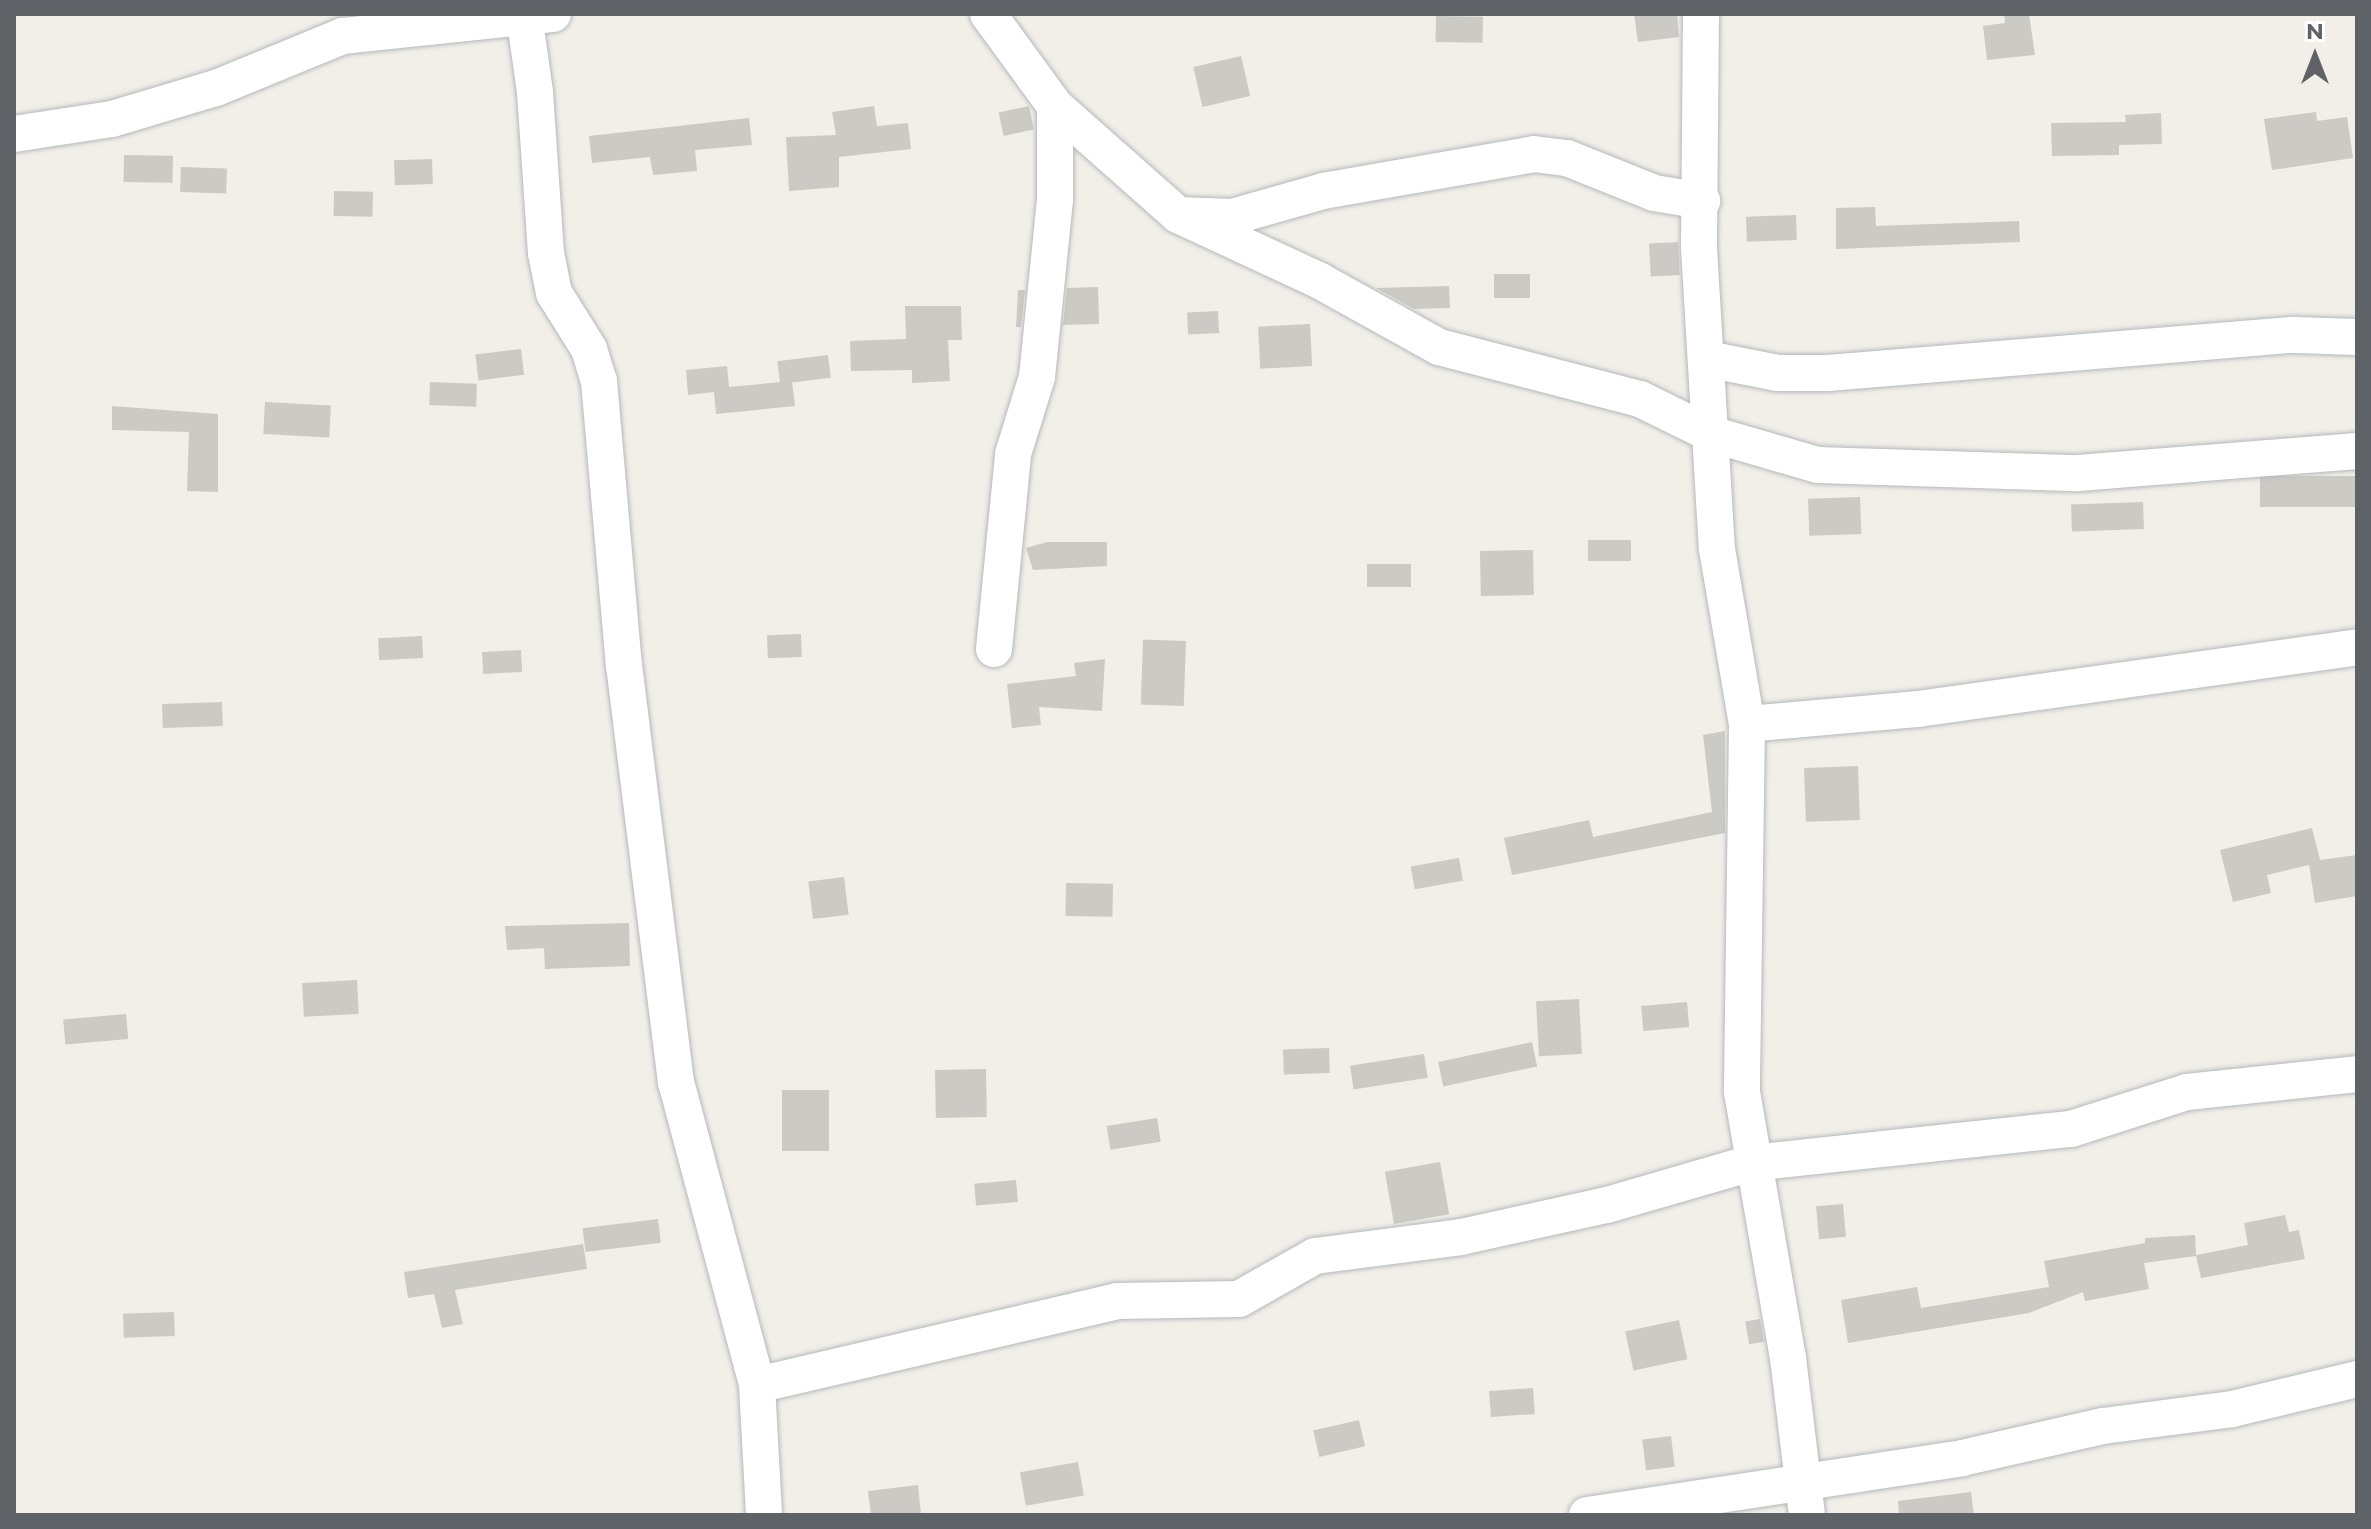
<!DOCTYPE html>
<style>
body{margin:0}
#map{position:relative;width:2371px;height:1529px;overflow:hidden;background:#f1efe8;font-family:Montserrat,sans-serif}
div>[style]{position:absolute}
.building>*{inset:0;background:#cccac5;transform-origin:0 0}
.roads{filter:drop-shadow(0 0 2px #b5b8bc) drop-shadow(0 0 2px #b5b8bc)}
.minor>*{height:36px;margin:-18px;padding:0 18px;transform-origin:18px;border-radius:18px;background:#fff}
span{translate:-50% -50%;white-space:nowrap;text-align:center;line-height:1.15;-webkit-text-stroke:6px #fff;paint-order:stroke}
.frame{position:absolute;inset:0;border:16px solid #5f6368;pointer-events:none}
.north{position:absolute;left:2275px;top:16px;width:80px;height:80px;-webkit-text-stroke:6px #fff;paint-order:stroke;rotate:0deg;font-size:22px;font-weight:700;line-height:32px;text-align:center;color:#5f6368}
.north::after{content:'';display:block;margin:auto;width:28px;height:36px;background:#5f6368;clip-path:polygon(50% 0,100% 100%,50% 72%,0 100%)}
</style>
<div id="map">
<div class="building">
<div style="clip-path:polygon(1634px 14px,1677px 14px,1679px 37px,1638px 42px)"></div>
<div style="clip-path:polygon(2004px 14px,2029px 14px,2035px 55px,1987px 60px,1983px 26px,2005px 23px)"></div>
<div style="left:1436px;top:16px;width:47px;height:26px;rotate:1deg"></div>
<div style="left:1241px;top:56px;width:41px;height:49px;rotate:77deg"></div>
<div style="clip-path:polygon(874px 106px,877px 126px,908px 123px,911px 149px,839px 157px,839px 187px,789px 191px,786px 137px,836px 135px,832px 112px)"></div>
<div style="left:1029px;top:106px;width:24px;height:31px;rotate:78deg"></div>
<div style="clip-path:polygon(2316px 112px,2317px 121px,2347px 117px,2353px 158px,2272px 170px,2264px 119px)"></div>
<div style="clip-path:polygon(2161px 113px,2162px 144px,2119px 145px,2119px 155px,2052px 156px,2051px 123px,2126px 122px,2125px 115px)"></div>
<div style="clip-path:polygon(749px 118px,752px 145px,695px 150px,697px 171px,653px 175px,650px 157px,592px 163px,589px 136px)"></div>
<div style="left:124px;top:155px;width:49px;height:27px;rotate:1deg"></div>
<div style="left:432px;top:159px;width:25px;height:38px;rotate:88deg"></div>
<div style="left:181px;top:167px;width:46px;height:25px;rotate:2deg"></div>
<div style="left:334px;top:191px;width:39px;height:25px;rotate:1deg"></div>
<div style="clip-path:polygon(1875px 207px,1876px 226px,2019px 221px,2020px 242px,1836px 249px,1836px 208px)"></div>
<div style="left:1796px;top:215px;width:25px;height:50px;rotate:88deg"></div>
<div style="left:1678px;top:242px;width:33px;height:29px;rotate:87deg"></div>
<div style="left:1530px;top:274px;width:24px;height:36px;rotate:90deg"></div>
<div style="clip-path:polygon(1449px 286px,1450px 308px,1414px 309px,1376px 288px)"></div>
<div style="clip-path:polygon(1098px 287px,1099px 324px,1063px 325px,1067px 288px)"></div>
<div style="clip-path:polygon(1018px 290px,1025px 290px,1021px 327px,1016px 327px)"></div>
<div style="clip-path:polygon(905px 306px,961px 306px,962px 340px,948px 340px,950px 381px,912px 383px,912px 370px,851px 371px,850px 341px,906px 339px)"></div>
<div style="left:1218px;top:311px;width:22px;height:31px;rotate:87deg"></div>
<div style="left:1310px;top:324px;width:42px;height:52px;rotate:87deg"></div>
<div style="left:521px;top:349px;width:26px;height:46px;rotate:83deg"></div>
<div style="left:828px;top:355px;width:23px;height:51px;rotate:83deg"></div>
<div style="clip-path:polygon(727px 366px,729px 387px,792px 381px,795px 406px,716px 414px,714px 392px,688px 395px,686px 370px)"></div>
<div style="left:430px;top:382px;width:47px;height:23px;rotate:2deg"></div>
<div style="left:265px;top:402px;width:66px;height:32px;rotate:3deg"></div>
<div style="clip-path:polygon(112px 406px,218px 414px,218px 492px,187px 491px,189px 432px,112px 430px)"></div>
<div style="left:2357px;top:476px;width:31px;height:97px;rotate:90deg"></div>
<div style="left:1860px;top:497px;width:37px;height:52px;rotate:88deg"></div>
<div style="left:2143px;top:502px;width:27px;height:72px;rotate:88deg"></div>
<div style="left:1631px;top:540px;width:21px;height:43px;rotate:90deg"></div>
<div style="clip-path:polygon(1047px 542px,1107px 542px,1107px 566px,1033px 570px,1026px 548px)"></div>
<div style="left:1533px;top:550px;width:45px;height:53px;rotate:89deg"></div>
<div style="left:1411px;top:564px;width:23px;height:44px;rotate:90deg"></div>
<div style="left:801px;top:634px;width:23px;height:34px;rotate:88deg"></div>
<div style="left:422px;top:636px;width:22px;height:44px;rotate:87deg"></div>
<div style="left:1186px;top:641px;width:65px;height:43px;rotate:92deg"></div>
<div style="left:521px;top:650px;width:22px;height:39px;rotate:87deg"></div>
<div style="clip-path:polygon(1105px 659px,1102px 711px,1039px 707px,1041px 725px,1012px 728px,1007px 684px,1076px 676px,1074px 663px)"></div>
<div style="left:222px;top:702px;width:24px;height:60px;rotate:88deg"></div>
<div style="clip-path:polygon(1725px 731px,1725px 833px,1512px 875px,1504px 838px,1589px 820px,1593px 837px,1712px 812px,1703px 735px)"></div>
<div style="left:1858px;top:766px;width:54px;height:54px;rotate:88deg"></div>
<div style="clip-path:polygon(2312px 828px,2320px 860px,2357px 855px,2357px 896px,2315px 903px,2309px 865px,2267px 875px,2271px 893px,2233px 902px,2220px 850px)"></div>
<div style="left:1459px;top:858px;width:23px;height:49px;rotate:80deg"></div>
<div style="left:844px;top:877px;width:38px;height:36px;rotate:83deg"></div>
<div style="left:1066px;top:883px;width:47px;height:33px;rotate:1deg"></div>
<div style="clip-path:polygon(629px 923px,630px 966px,545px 969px,544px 948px,507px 950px,505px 926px)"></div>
<div style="left:357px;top:980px;width:34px;height:55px;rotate:87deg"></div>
<div style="left:1579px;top:999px;width:55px;height:43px;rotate:87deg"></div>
<div style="left:1687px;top:1002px;width:25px;height:46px;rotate:85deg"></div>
<div style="left:126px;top:1014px;width:25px;height:63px;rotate:85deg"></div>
<div style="left:1532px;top:1042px;width:25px;height:96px;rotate:78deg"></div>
<div style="left:1329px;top:1048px;width:25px;height:46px;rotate:88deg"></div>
<div style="left:1424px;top:1054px;width:24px;height:75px;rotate:81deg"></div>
<div style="left:986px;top:1069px;width:48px;height:51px;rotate:89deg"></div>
<div style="left:782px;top:1090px;width:47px;height:61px"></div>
<div style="left:1157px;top:1118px;width:24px;height:51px;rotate:81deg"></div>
<div style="left:1440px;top:1162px;width:53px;height:56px;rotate:80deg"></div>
<div style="left:1016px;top:1180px;width:22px;height:42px;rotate:85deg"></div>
<div style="left:1843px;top:1204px;width:33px;height:27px;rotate:85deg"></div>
<div style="clip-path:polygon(2285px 1215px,2289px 1232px,2299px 1230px,2305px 1259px,2201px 1278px,2196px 1256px,2144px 1263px,2149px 1289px,2085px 1301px,2083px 1292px,2029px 1313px,1848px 1343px,1841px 1300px,1917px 1287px,1921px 1308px,2049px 1287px,2044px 1261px,2145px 1243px,2145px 1238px,2195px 1235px,2196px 1255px,2248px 1245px,2244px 1223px)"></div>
<div style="left:658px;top:1219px;width:24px;height:76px;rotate:83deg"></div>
<div style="clip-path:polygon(583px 1244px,587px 1269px,455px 1290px,463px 1324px,442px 1328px,434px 1294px,408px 1298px,404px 1272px)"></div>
<div style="left:174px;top:1312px;width:24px;height:51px;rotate:88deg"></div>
<div style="left:1760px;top:1319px;width:23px;height:15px;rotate:80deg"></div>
<div style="left:1679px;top:1320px;width:40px;height:55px;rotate:78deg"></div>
<div style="left:1533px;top:1388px;width:26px;height:44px;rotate:86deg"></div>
<div style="left:1359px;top:1420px;width:27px;height:47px;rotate:77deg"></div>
<div style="left:1671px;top:1436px;width:31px;height:29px;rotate:83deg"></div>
<div style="left:1078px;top:1462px;width:34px;height:59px;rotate:80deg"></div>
<div style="clip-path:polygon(918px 1485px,921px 1515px,871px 1515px,868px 1491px)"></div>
<div style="clip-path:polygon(1971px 1492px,1974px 1515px,1899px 1515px,1898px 1501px)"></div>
</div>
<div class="roads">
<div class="minor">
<div style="left:524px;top:14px;width:79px;rotate:82deg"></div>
<div style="left:535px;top:92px;width:161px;rotate:86.1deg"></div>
<div style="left:546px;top:253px;width:41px;rotate:78.7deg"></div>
<div style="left:554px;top:293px;width:66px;rotate:58deg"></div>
<div style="left:589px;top:349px;width:34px;rotate:73deg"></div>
<div style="left:599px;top:381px;width:285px;rotate:85deg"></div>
<div style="left:624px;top:665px;width:420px;rotate:82.9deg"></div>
<div style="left:676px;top:1082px;width:314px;rotate:75deg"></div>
<div style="left:757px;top:1385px;width:130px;rotate:86.9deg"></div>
<div style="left:988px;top:14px;width:114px;rotate:53.9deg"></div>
<div style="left:1055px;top:106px;width:164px;rotate:41.5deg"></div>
<div style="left:1178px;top:215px;width:54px;rotate:2.1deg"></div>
<div style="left:1232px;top:217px;width:95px;rotate:-15.9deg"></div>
<div style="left:1323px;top:191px;width:214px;rotate:-9.9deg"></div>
<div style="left:1534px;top:154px;width:33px;rotate:7deg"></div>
<div style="left:1567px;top:158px;width:94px;rotate:21.9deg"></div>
<div style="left:1654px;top:193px;width:49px;rotate:9.5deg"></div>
<div style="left:1701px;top:14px;width:234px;rotate:90.5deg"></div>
<div style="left:1699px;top:248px;width:302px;rotate:86.6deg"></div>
<div style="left:1717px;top:549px;width:178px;rotate:80.3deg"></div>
<div style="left:1747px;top:724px;width:368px;rotate:90.8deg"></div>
<div style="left:1742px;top:1092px;width:270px;rotate:80.2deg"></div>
<div style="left:1788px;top:1358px;width:158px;rotate:83.1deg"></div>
<div style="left:14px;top:134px;width:99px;rotate:-8.7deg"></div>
<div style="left:112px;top:119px;width:109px;rotate:-16.6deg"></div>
<div style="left:216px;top:88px;width:137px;rotate:-22.3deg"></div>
<div style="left:343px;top:36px;width:211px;rotate:-6deg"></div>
<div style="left:1178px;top:215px;width:157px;rotate:24.9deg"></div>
<div style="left:1320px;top:281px;width:136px;rotate:29deg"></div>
<div style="left:1439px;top:347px;width:208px;rotate:14.5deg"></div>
<div style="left:1640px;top:399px;width:79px;rotate:26.2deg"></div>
<div style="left:1711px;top:434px;width:111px;rotate:16.2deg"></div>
<div style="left:1818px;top:465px;width:260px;rotate:1.8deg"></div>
<div style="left:2078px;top:473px;width:280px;rotate:-4.5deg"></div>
<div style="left:1707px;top:359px;width:72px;rotate:11.2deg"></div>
<div style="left:1778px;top:373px;width:50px"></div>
<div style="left:1828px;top:373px;width:468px;rotate:-4.7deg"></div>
<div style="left:2294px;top:335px;width:63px;rotate:1.8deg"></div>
<div style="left:994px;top:649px;width:196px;rotate:-84.4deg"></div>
<div style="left:1013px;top:454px;width:81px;rotate:-72.7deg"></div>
<div style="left:1037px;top:377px;width:178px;rotate:-84.2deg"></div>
<div style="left:1055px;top:200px;width:94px;rotate:-90deg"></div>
<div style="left:1747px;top:724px;width:172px;rotate:-5deg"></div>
<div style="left:1918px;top:709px;width:443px;rotate:-8deg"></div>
<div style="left:757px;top:1385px;width:370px;rotate:-13.1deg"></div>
<div style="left:1117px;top:1301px;width:122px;rotate:-0.9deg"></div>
<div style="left:1239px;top:1299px;width:87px;rotate:-29.5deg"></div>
<div style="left:1315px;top:1256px;width:147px;rotate:-7.4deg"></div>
<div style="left:1461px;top:1237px;width:149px;rotate:-12.4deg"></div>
<div style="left:1607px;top:1205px;width:151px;rotate:-16.2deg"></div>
<div style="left:1752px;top:1163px;width:321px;rotate:-6.1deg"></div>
<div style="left:2071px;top:1129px;width:122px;rotate:-17.7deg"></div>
<div style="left:2187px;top:1092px;width:171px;rotate:-6deg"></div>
<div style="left:1587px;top:1515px;width:379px;rotate:-8.6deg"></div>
<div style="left:1962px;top:1458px;width:145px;rotate:-12.8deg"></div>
<div style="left:2103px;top:1426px;width:130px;rotate:-7.5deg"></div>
<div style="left:2232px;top:1409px;width:129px;rotate:-13.5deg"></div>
</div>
</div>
<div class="frame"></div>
<div class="north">N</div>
</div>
